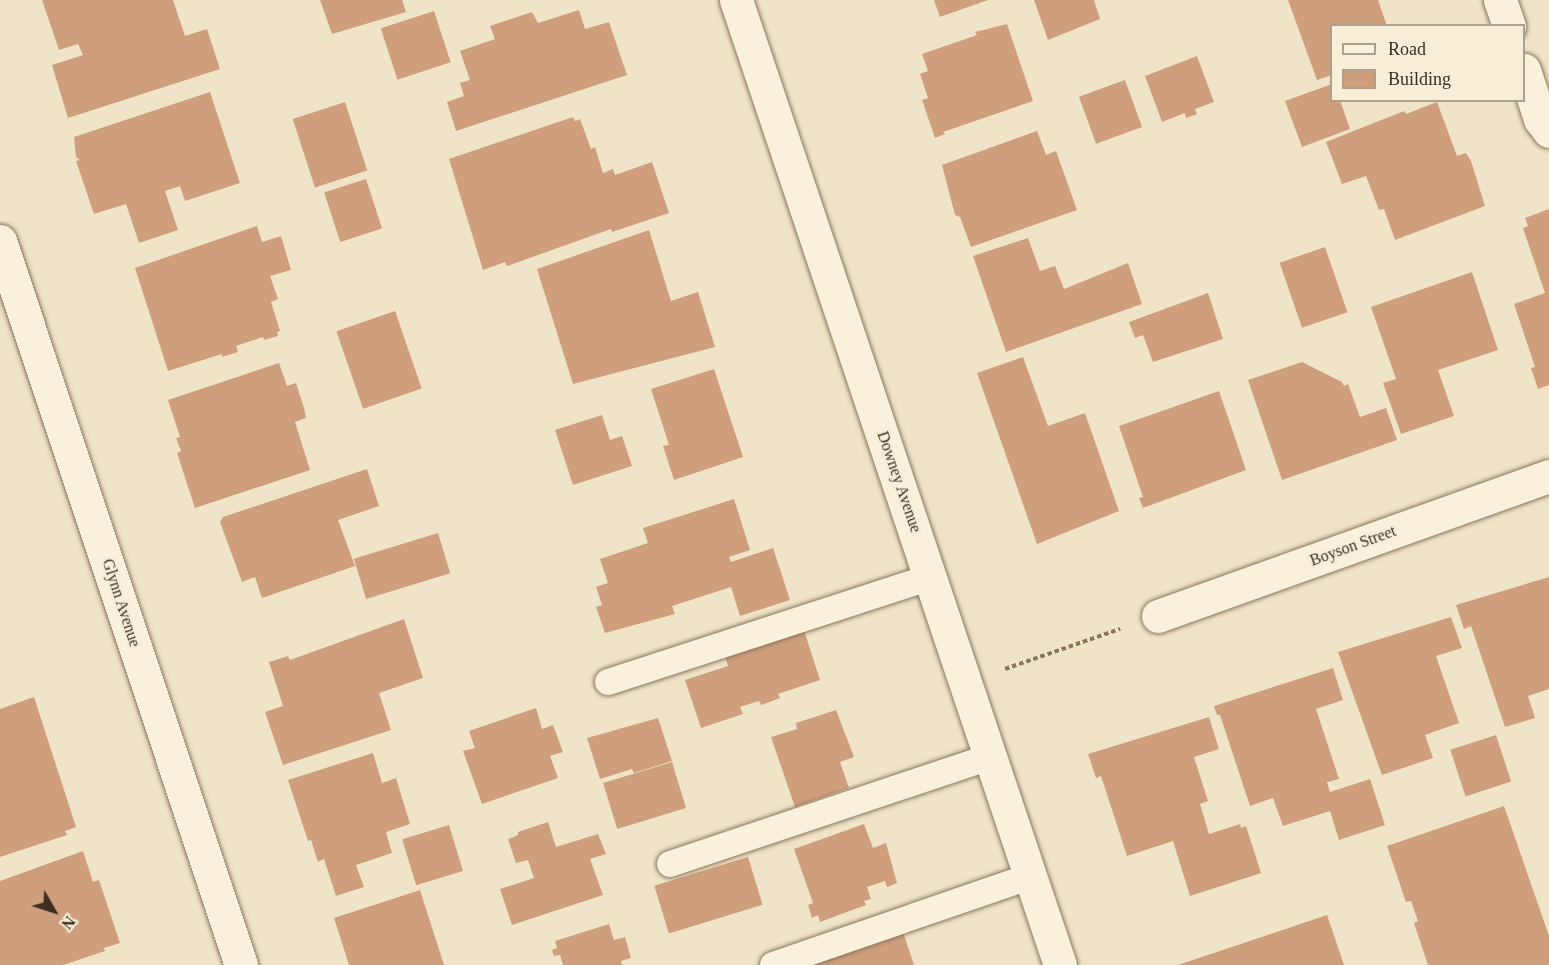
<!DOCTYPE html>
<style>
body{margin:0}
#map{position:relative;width:1549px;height:965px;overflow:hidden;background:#f0e4c8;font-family:"Times New Roman",serif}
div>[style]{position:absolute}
.building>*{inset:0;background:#cf9f7d;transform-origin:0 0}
.path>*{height:4px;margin-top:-2px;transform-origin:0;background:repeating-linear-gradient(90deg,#8d765c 0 4.5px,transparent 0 7.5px)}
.roads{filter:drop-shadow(0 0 2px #8d765c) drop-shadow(0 0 2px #8d765c)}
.service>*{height:26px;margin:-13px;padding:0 13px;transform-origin:13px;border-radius:13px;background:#faf1dc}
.minor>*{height:33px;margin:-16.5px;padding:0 16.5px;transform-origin:16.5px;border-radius:16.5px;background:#faf1dc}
.secondary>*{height:33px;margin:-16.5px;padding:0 16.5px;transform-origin:16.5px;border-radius:16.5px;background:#faf1dc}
span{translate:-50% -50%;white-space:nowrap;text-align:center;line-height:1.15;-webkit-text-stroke:6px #f7eed8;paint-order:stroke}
.street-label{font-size:16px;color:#3d2e20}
.legend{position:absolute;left:1330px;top:24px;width:195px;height:78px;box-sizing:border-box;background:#f7eed8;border:2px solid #ada18e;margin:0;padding:8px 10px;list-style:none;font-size:18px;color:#3d2e20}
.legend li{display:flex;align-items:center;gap:12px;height:30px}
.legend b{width:30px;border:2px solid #ada18e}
.north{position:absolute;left:24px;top:881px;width:60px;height:60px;-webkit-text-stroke:4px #f7eed8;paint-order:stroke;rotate:129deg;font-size:16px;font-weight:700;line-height:24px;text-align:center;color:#3d2e20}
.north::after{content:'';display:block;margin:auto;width:21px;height:27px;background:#3d2e20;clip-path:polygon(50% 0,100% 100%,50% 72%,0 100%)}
</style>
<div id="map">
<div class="building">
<div style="clip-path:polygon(42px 0,173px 0,185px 36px,207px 29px,220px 69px,68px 118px,52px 65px,83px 55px,78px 44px,59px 50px)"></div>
<div style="clip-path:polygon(320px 0,402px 0,406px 12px,332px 34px)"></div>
<div style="clip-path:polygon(934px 0,988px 0,940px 17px)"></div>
<div style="clip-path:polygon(1034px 0,1094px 0,1100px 19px,1048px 40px)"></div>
<div style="clip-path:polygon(1288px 0,1378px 0,1387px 26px,1332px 26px,1332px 75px,1317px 80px)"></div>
<div style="clip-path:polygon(579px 10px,585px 29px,609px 22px,627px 75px,456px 131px,447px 102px,464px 96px,460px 83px,470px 80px,460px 51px,495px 39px,490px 26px,532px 12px,538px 23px)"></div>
<div style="left:434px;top:11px;width:54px;height:56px;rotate:72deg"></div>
<div style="clip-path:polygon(1007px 24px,1033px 101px,943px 132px,945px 134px,935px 138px,922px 100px,928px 98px,920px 74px,928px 71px,922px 54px,977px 35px,975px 32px)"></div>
<div style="clip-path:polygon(1197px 56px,1214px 102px,1195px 109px,1197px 114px,1186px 118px,1185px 113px,1162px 122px,1145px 76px)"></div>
<div style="left:1125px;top:80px;width:50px;height:49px;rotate:70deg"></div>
<div style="clip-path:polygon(1332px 84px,1332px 100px,1340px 100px,1350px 129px,1302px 147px,1285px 101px)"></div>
<div style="clip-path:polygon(210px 92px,240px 183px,185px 201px,180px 186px,165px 191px,178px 230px,139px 243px,126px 204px,94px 214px,76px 161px,80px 160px,76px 157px,74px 137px)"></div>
<div style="left:345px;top:102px;width:72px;height:55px;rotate:72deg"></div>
<div style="clip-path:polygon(1437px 102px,1457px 156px,1466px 153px,1471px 161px,1485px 206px,1395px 240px,1384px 209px,1379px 210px,1366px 176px,1342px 184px,1326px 142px,1404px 111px,1406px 114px)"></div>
<div style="clip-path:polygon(573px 117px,575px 121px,580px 119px,591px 149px,595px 147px,603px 173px,613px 169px,615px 175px,652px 162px,669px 213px,612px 232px,611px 229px,507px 266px,505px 262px,483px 270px,449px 159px)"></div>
<div style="clip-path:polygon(1037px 131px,1046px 155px,1056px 151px,1077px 210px,971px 247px,960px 217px,955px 215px,942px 165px)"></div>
<div style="left:366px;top:179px;width:52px;height:44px;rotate:72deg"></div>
<div style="clip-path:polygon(1549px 209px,1549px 385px,1538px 389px,1531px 368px,1535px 367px,1514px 304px,1545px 293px,1523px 228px,1528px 226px,1525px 218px)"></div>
<div style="clip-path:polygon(257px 226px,262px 242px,281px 236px,291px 270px,270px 276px,278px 299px,271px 302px,280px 331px,277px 332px,278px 336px,264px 340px,263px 337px,236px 346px,238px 352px,222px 357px,222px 354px,168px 371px,135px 268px)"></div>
<div style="clip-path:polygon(649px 230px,671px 301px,698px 292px,715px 347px,573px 384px,537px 269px)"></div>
<div style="clip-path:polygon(1028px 238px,1040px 271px,1055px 266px,1064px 289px,1128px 263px,1142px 304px,1006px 352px,973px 256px)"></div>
<div style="left:1325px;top:247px;width:69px;height:48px;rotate:71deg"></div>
<div style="clip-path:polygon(1472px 272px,1498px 350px,1438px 370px,1454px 416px,1401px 434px,1383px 383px,1396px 379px,1371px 307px)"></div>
<div style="clip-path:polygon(1208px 293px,1223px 339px,1153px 362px,1143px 335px,1135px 338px,1129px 322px)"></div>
<div style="left:395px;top:311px;width:82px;height:62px;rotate:71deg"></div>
<div style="clip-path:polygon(1023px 357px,1048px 426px,1085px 413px,1119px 511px,1037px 544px,977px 373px)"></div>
<div style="clip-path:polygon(1302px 362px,1342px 382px,1344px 386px,1348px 384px,1360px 417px,1386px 408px,1397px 440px,1282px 480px,1248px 380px)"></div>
<div style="clip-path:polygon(279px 363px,287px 386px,296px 383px,304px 408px,306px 418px,295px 422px,310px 470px,195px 508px,177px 453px,181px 451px,176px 438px,180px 437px,168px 400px)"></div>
<div style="clip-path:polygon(714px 369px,743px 457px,674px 480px,663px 446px,669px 445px,651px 389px)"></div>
<div style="clip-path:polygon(1219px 391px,1246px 470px,1143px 508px,1139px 498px,1143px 497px,1119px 426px)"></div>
<div style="clip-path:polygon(602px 415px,610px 440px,622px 436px,632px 466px,573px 485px,555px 430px)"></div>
<div style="clip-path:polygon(367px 469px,379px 506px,338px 520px,355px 566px,262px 598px,255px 577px,242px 582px,220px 522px,223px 517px)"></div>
<div style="clip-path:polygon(734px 499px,750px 550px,729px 557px,731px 562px,773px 548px,790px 600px,740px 616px,731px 587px,672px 606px,675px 614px,605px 633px,596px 607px,602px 605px,596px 587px,608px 583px,600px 559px,648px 543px,643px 528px)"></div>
<div style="left:438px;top:533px;width:42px;height:88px;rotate:73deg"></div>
<div style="clip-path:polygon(1549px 577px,1549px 689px,1528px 696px,1535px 718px,1505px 727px,1471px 626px,1464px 629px,1456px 605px)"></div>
<div style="clip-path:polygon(1451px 617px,1462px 648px,1436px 656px,1459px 723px,1425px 735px,1433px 758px,1382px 775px,1338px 652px)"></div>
<div style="clip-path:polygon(404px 619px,423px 678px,379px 693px,391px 730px,283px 765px,265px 712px,283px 706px,269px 662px,288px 656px,290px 660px)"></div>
<div style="clip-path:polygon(803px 627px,820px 680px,778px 694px,780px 698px,761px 705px,759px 701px,740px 707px,743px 714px,701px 728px,685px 680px,728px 666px,724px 653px)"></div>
<div style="clip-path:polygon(1333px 668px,1343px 700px,1316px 709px,1339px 779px,1327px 782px,1330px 792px,1370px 779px,1385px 825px,1339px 840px,1330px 811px,1283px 826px,1273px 798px,1250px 806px,1220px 715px,1217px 715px,1214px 706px)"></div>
<div style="clip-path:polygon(34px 697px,76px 827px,65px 831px,67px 835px,0 857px,0 709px)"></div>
<div style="clip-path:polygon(536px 708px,542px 729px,553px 725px,563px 752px,550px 756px,558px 778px,482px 804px,463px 751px,475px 748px,469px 731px)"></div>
<div style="clip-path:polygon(836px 710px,854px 757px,840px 762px,849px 788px,795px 807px,771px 737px,797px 729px,796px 723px)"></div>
<div style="clip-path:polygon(1209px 717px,1219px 749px,1194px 757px,1208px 801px,1200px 804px,1209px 834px,1240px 824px,1241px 828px,1246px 826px,1261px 873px,1190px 896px,1173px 841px,1127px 856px,1101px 776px,1096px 778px,1088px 754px)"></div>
<div style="clip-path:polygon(658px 718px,672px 761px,634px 773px,632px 769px,600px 779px,587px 738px)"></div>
<div style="left:1496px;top:735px;width:49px;height:48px;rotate:72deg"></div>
<div style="clip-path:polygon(373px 753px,382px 783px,396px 778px,410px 824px,386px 832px,392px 853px,356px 865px,364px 887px,336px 896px,324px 859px,318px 862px,311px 840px,308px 841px,288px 780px)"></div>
<div style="left:672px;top:762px;width:48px;height:72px;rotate:73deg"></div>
<div style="clip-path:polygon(1504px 806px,1549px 936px,1549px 965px,1428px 965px,1414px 923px,1418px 921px,1411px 901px,1406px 902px,1387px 846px)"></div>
<div style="clip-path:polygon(548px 822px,556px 847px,598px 834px,606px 854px,590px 859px,603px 895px,512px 925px,500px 889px,534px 878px,528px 860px,516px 863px,508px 839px,518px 835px,518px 832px)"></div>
<div style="clip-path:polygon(864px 824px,873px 848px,886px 843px,897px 883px,887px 887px,885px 881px,867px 887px,871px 899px,864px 901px,866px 905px,820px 922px,818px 915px,812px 918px,808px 905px,813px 903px,794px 849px)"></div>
<div style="left:449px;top:825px;width:48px;height:49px;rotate:73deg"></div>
<div style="clip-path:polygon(83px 851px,93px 882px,99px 880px,120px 943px,104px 948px,105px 951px,63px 965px,0 965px,0 881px)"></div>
<div style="left:748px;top:857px;width:50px;height:98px;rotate:73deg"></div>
<div style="clip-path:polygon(420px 890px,444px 965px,349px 965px,334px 918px)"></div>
<div style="clip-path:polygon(1327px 915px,1344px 965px,1178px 965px)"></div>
<div style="clip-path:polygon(609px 924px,614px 940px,625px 937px,631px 958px,621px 961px,622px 965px,563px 965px,560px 955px,554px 956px,552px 950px,557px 948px,555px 941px)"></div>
<div style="clip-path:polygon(903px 932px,914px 965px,808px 965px)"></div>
</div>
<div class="path">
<div style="left:1005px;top:669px;width:122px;rotate:-19.2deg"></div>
</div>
<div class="roads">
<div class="service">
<div style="left:608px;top:682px;width:340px;rotate:-18deg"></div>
<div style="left:670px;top:864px;width:340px;rotate:-18.5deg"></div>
<div style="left:773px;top:965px;width:273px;rotate:-19deg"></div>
</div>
<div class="minor">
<div style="left:1500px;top:0;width:28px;rotate:71deg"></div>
<div style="left:1524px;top:70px;width:52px;rotate:71.9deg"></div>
<div style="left:1540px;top:119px;width:15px;rotate:53deg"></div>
<div style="left:0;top:241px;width:763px;rotate:71.59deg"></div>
<div style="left:1158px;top:616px;width:415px;rotate:-19.7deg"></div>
</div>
<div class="secondary">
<div style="left:736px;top:0;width:1018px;rotate:71.44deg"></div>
</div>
</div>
<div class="street-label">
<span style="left:899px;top:482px;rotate:71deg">Downey Avenue</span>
<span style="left:1353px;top:546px;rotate:-20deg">Boyson Street</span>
<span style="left:121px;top:603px;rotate:72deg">Glynn Avenue</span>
</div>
<ul class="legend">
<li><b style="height:8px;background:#faf1dc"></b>Road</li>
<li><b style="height:16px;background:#cf9f7d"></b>Building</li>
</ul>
<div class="north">N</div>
</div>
